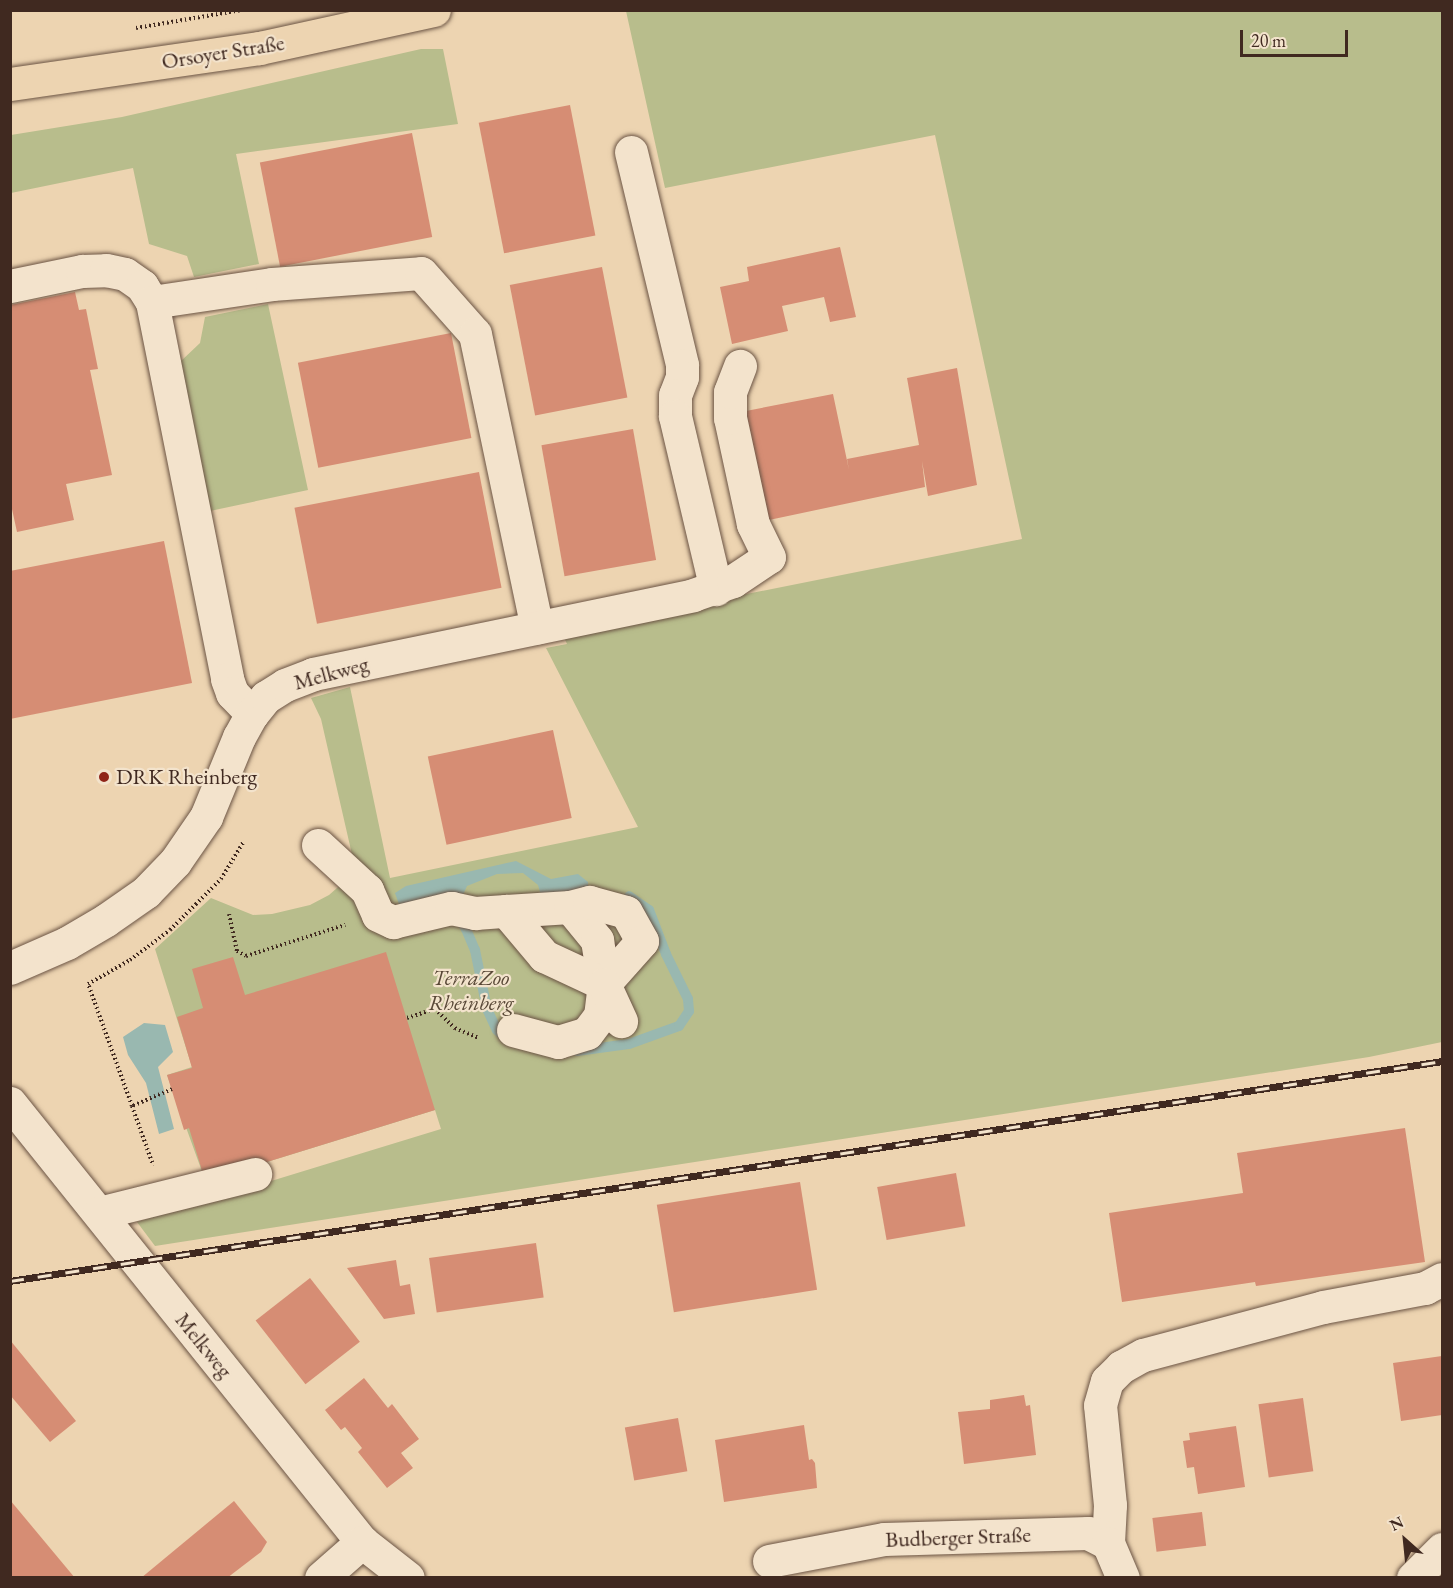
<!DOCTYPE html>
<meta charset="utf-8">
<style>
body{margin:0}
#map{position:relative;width:1453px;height:1588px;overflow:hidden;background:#edd4b1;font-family:"EB Garamond",serif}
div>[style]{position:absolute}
.green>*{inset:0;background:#b8bd8c}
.water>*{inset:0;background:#99b8b0}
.stream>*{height:10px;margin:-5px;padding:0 5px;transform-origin:5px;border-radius:5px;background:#99b8b0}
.building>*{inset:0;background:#d68d74;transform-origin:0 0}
.path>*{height:4px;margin-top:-2px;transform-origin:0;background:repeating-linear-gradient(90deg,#402920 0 1.5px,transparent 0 4.5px)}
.roads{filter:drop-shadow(0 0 2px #6b5444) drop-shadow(0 0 2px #6b5444)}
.minor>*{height:33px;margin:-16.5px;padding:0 16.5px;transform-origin:16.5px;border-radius:16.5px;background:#f3e3cc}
.major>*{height:33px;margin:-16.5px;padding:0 16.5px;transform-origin:16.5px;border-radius:16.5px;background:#edd4b1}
.rail>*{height:7px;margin-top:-3.5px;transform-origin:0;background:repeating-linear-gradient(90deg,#f3e3cc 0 14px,#402920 0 28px);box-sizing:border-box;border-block:2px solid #402920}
.dots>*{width:16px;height:16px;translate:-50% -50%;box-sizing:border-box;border:3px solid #f3e3cc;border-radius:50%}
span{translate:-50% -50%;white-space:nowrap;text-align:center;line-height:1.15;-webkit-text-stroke:4.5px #f3e3cc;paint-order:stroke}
.street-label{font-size:22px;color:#402920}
.poi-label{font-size:22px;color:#402920}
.left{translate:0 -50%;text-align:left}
.park-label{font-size:22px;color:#584736;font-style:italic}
.frame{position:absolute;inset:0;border:12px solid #402920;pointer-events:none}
.north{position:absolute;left:1375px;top:1510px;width:60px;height:60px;-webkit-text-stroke:4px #f3e3cc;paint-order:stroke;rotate:333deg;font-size:16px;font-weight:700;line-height:24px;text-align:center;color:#402920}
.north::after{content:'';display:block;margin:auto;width:21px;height:27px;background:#402920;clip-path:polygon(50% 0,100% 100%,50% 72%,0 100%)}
.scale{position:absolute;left:1240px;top:30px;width:108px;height:27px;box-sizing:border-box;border:3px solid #402920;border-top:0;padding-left:8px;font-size:18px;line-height:21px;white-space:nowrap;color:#402920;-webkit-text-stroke:4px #f3e3cc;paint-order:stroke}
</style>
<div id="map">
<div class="green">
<div style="clip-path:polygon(626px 11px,1442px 11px,1442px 1042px,1369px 1057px,155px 1246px,137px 1222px,441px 1129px,435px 1110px,254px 1166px,204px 1177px,167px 1075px,192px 1067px,155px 949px,211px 898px,253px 915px,272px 914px,310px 905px,329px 895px,345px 881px,353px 859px,321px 719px,311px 698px,350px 687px,390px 878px,638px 827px,546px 648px,567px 644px,561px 631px,1022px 539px,935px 135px,665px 188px)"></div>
<div style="clip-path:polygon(421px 49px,443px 49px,458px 124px,236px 154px,259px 264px,194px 277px,187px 256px,149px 244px,133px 168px,11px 193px,11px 135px,122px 117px)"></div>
<div style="clip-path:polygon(268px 304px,308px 490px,210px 511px,180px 362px,200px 343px,205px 317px)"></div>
</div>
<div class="water">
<div style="clip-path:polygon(516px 861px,551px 879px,578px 874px,588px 882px,587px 899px,542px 899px,538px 885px,523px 873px,497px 874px,467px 886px,463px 895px,400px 907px,395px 893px,406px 886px)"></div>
<div style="clip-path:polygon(144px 1023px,165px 1025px,173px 1052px,158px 1067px,174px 1129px,159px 1134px,146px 1083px,128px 1055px,123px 1037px)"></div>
</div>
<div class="stream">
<div style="left:456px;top:921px;width:4px;rotate:-14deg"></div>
<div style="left:460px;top:920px;width:11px;rotate:56deg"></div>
<div style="left:466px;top:929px;width:23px;rotate:67deg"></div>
<div style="left:475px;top:950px;width:60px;rotate:78.5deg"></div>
<div style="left:487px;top:1009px;width:23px;rotate:65deg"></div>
<div style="left:497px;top:1030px;width:13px;rotate:42deg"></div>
<div style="left:577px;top:1051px;width:52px;rotate:-7.7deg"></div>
<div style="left:629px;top:1044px;width:53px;rotate:-19.8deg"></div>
<div style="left:679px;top:1026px;width:18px;rotate:-56deg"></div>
<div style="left:689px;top:1011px;width:12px;rotate:-95deg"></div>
<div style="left:688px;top:999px;width:50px;rotate:-116.1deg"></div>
<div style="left:666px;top:954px;width:47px;rotate:-111.1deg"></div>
<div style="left:649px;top:910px;width:24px;rotate:-145deg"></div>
</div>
<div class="building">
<div style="left:570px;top:105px;width:133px;height:93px;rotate:79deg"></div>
<div style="left:412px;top:133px;width:106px;height:155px;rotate:79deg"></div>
<div style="clip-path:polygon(840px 247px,856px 317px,830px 322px,824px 297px,782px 306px,788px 331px,732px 344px,720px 287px,749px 281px,747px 267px)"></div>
<div style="left:602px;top:267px;width:133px;height:94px;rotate:79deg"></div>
<div style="clip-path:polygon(75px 292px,79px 310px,86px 309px,98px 369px,90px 370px,112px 475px,66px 484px,74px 520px,17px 532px,10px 500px,10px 305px)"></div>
<div style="left:451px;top:333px;width:107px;height:156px;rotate:79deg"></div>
<div style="clip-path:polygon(957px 368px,977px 485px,928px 496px,922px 461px,925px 487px,769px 520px,746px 411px,833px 394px,849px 470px,847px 459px,919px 445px,907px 378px)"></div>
<div style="left:633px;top:429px;width:133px;height:93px;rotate:80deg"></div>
<div style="left:479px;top:472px;width:118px;height:188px;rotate:79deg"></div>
<div style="clip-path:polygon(164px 541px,192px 683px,10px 719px,10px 571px)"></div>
<div style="left:553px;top:730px;width:90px;height:128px;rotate:78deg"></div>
<div style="clip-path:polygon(386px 952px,435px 1110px,254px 1166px,204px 1177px,189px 1128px,184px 1130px,167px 1075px,192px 1068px,177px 1017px,203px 1008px,192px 969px,233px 957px,245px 995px)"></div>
<div style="clip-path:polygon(1405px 1128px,1425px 1262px,1256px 1286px,1255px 1282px,1122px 1302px,1109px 1213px,1243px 1193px,1237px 1153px)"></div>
<div style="left:956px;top:1173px;width:54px;height:80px;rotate:80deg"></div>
<div style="left:800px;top:1182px;width:109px;height:145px;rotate:81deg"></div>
<div style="left:536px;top:1243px;width:55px;height:108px;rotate:82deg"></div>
<div style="clip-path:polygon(396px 1260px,400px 1286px,410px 1284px,415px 1314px,384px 1319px,347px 1268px)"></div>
<div style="left:310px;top:1278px;width:81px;height:69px;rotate:52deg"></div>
<div style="clip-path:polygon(10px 1340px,76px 1421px,50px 1442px,10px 1395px)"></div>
<div style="clip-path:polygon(1442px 1356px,1442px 1415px,1401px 1421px,1393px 1363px)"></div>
<div style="clip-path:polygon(364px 1378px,388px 1408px,392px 1404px,419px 1439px,401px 1453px,413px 1468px,387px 1488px,358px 1452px,362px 1448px,345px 1427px,341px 1430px,325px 1410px)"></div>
<div style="clip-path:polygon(1024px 1395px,1026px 1406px,1030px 1405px,1036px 1455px,964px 1464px,958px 1412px,990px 1409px,990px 1400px)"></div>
<div style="left:1303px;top:1398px;width:74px;height:45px;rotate:82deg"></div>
<div style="left:678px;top:1418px;width:54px;height:54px;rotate:80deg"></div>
<div style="clip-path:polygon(804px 1425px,809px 1460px,812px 1459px,815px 1463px,817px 1488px,724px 1502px,715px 1440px)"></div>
<div style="clip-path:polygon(1236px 1426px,1245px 1487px,1198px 1494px,1194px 1467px,1187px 1468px,1183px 1441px,1190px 1440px,1189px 1433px)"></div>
<div style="clip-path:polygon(10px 1500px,75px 1578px,10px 1578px)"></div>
<div style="clip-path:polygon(234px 1501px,267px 1542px,261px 1552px,227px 1578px,141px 1578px)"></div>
<div style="left:1202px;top:1512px;width:34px;height:50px;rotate:83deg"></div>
</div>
<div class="path">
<div style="left:136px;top:28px;width:107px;rotate:-9.7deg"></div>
<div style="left:10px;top:896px;width:2px"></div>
<div style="left:229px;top:914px;width:38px;rotate:78deg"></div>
<div style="left:237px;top:951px;width:10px;rotate:29deg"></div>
<div style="left:246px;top:956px;width:104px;rotate:-17.4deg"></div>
<div style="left:407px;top:1018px;width:29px;rotate:-18deg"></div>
<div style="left:435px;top:1009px;width:28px;rotate:44deg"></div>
<div style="left:455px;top:1028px;width:26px;rotate:23deg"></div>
<div style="left:172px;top:1089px;width:43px;rotate:157deg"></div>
<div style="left:132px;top:1106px;width:130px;rotate:-109.8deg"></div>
<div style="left:88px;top:984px;width:48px;rotate:-29.7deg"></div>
<div style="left:130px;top:960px;width:50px;rotate:-36.9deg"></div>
<div style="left:170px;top:930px;width:72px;rotate:-45deg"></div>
<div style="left:221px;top:879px;width:44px;rotate:-58.8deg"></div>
<div style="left:132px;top:1106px;width:63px;rotate:70.4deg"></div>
</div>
<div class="roads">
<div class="minor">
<div style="left:631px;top:152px;width:219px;rotate:76.5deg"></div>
<div style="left:682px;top:365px;width:12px;rotate:90deg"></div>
<div style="left:682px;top:377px;width:19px;rotate:111deg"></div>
<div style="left:675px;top:395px;width:21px;rotate:90deg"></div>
<div style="left:675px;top:416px;width:178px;rotate:76.7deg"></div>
<div style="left:10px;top:286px;width:74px;rotate:-11.8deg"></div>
<div style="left:82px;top:271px;width:24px;rotate:-2deg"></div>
<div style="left:106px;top:270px;width:19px;rotate:12deg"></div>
<div style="left:125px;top:274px;width:21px;rotate:35deg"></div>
<div style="left:142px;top:286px;width:19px;rotate:58deg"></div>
<div style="left:152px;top:302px;width:384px;rotate:78.7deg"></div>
<div style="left:227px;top:679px;width:15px;rotate:70deg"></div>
<div style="left:232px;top:693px;width:29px;rotate:46deg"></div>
<div style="left:152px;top:302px;width:121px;rotate:-8.5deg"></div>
<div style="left:272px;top:284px;width:149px;rotate:-4.2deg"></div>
<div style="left:421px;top:273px;width:81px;rotate:48.5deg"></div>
<div style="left:475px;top:334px;width:300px;rotate:78.1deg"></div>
<div style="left:318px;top:845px;width:67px;rotate:42.6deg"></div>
<div style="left:367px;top:890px;width:27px;rotate:66deg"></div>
<div style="left:378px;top:915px;width:17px;rotate:25deg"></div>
<div style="left:393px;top:922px;width:60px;rotate:-13.6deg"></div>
<div style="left:451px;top:908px;width:25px;rotate:12deg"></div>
<div style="left:475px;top:913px;width:31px;rotate:-4deg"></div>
<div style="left:506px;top:911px;width:64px;rotate:-3.6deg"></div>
<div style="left:570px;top:907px;width:43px;rotate:50.7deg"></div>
<div style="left:597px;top:940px;width:45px;rotate:81deg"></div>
<div style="left:604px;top:984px;width:66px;rotate:-155deg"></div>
<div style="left:544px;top:956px;width:59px;rotate:-130.2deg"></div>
<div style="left:570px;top:907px;width:20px;rotate:-15deg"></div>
<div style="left:589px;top:902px;width:38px;rotate:15deg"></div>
<div style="left:626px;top:912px;width:33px;rotate:61deg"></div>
<div style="left:642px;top:941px;width:57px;rotate:131.5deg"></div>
<div style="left:10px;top:968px;width:62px;rotate:-23.7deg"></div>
<div style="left:67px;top:943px;width:45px;rotate:-30.5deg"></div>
<div style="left:106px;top:920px;width:49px;rotate:-35deg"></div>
<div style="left:146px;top:892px;width:42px;rotate:-46deg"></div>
<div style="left:175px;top:862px;width:55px;rotate:-55.4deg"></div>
<div style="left:206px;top:817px;width:87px;rotate:-67.6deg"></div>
<div style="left:239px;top:737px;width:26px;rotate:-61deg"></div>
<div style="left:252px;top:714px;width:22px;rotate:-51deg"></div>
<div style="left:266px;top:697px;width:22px;rotate:-32deg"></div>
<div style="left:285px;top:685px;width:30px;rotate:-21deg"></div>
<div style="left:313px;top:674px;width:388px;rotate:-11.7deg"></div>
<div style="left:693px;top:595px;width:42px;rotate:-19.3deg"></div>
<div style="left:733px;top:581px;width:43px;rotate:-33.7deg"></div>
<div style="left:769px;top:557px;width:37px;rotate:-116deg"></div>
<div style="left:753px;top:524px;width:108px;rotate:-102.2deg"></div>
<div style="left:730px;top:418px;width:26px;rotate:-90deg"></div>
<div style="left:730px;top:392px;width:28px;rotate:-69deg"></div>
<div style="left:513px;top:1030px;width:47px;rotate:14.9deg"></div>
<div style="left:558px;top:1042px;width:30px;rotate:-17deg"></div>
<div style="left:587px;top:1033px;width:21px;rotate:-53deg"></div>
<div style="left:600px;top:1016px;width:32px;rotate:-83deg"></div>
<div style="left:604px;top:984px;width:41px;rotate:65.3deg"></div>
<div style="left:10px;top:1103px;width:563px;rotate:51.28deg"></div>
<div style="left:362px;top:1542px;width:58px;rotate:38deg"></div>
<div style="left:99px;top:1213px;width:161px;rotate:-14deg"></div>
<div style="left:1108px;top:1543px;width:38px;rotate:-87deg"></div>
<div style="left:1110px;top:1505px;width:100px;rotate:-95.7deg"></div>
<div style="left:1100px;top:1405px;width:25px;rotate:-74deg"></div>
<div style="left:1107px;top:1381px;width:20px;rotate:-45deg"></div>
<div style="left:1121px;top:1367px;width:25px;rotate:-29deg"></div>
<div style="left:1143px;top:1355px;width:186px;rotate:-14.9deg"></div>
<div style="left:1323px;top:1307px;width:104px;rotate:-10.6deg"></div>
<div style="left:1425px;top:1288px;width:19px;rotate:-28deg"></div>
<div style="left:769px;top:1561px;width:117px;rotate:-10.8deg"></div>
<div style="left:884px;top:1539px;width:204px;rotate:-1.7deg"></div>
<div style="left:1088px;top:1533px;width:22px;rotate:27deg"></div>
<div style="left:1108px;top:1543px;width:38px;rotate:67deg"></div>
<div style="left:321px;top:1578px;width:55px;rotate:-41.3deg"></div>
<div style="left:1413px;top:1578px;width:41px;rotate:-45deg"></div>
</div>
<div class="major">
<div style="left:10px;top:84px;width:252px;rotate:-8.2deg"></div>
<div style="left:259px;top:48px;width:179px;rotate:-12.3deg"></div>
</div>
</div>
<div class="rail">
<div style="left:10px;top:1281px;width:1449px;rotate:-8.73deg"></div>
</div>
<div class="dots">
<div style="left:104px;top:777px;background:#8f2418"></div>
</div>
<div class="street-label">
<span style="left:223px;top:52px;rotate:-9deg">Orsoyer Straße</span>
<span style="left:331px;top:673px;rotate:-15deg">Melkweg</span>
<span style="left:204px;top:1345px;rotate:51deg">Melkweg</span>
<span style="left:958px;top:1537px;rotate:-2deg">Budberger Straße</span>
</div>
<div class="poi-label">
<span class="left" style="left:116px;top:777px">DRK Rheinberg</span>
</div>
<div class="park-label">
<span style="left:471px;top:990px">TerraZoo<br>Rheinberg</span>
</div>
<div class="frame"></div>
<div class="north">N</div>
<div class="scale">20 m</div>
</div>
